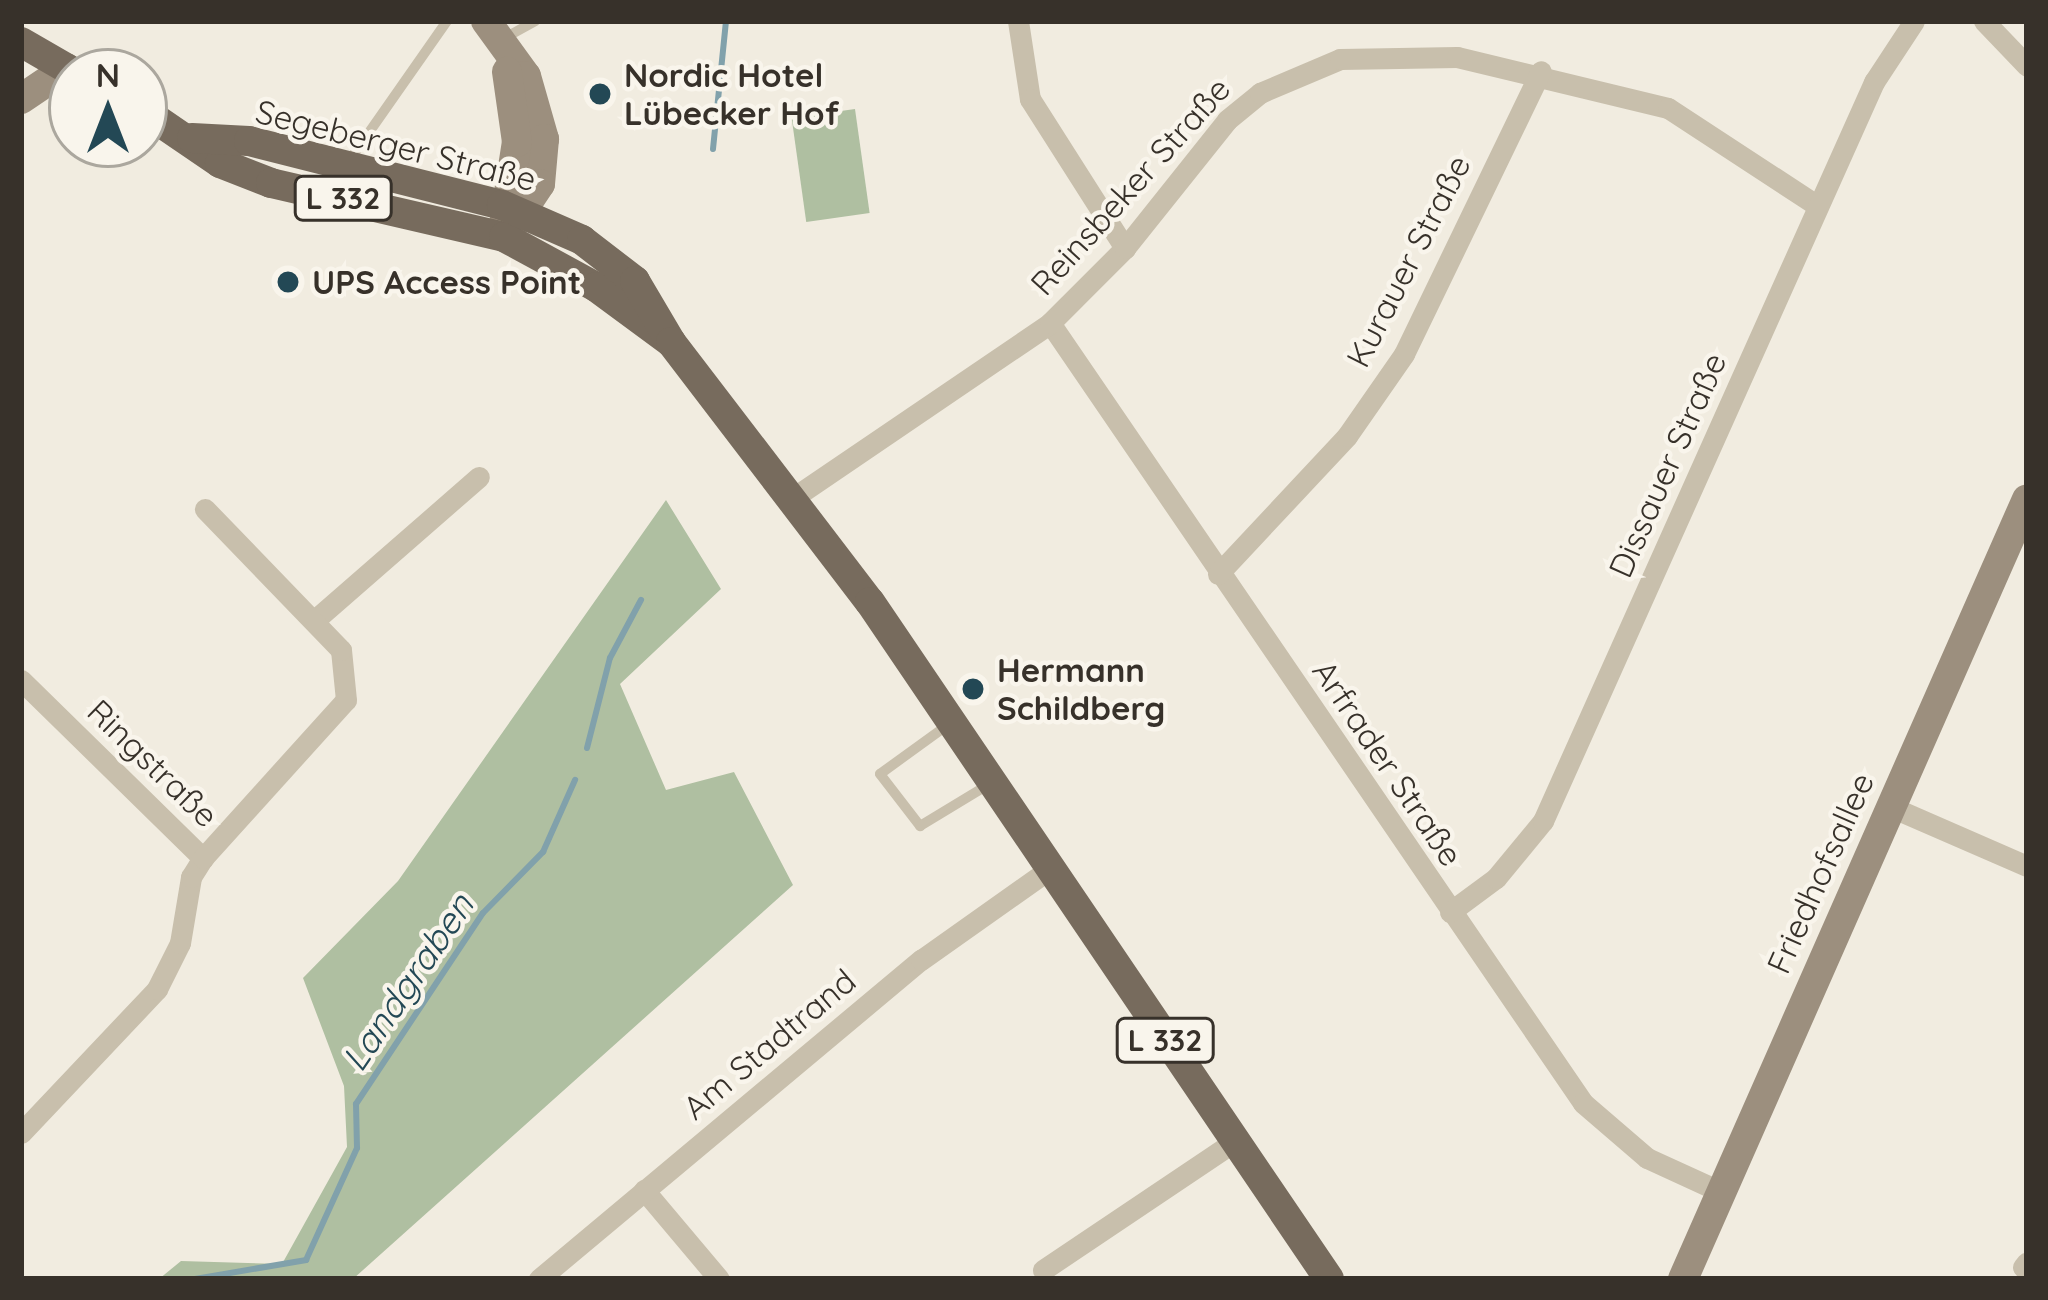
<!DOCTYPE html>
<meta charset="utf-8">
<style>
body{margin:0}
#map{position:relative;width:2048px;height:1300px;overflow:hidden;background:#f1ece0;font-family:Quicksand,sans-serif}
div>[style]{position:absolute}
.green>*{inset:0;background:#afbfa1;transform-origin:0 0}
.stream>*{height:6px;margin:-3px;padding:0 3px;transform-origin:3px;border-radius:3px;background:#81a1ab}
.lane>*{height:10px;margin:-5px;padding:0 5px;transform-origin:5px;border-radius:5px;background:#c8bfac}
.street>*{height:21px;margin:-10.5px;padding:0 10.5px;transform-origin:10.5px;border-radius:10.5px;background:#c8bfac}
.secondary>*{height:30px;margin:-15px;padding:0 15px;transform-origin:15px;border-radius:15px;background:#9c8f7e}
.primary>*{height:30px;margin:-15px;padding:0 15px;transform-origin:15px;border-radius:15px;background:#776b5d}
.dots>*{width:33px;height:33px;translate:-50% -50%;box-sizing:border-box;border:6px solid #f9f5ec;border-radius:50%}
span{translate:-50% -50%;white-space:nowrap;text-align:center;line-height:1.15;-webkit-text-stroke:9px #f9f5ec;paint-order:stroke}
.shield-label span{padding:3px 9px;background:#f9f5ec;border:3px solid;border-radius:9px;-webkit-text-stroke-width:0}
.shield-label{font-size:30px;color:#37312a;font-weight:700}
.poi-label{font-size:33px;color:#37312a;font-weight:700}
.left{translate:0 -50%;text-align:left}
.street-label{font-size:33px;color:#37312a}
.water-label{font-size:36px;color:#234855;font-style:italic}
.frame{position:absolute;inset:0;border:24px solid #37312a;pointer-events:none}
.north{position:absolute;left:48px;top:48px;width:120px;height:120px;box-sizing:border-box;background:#f9f5ec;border:3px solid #aba79e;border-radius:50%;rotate:0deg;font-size:33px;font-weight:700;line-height:48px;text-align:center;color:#37312a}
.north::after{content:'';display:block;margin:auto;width:42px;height:54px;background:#234855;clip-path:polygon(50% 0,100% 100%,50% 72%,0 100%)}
</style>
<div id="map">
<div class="green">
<div style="left:855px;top:109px;width:105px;height:64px;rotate:82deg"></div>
<div style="clip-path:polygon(666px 500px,721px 589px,620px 684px,666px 790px,734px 772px,793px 885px,353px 1279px,159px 1279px,181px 1261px,282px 1264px,347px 1147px,344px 1086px,303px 978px,398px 881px)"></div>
</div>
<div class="stream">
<div style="left:713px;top:149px;width:129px;rotate:-84.2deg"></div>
<div style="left:587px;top:748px;width:93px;rotate:-75.7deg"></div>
<div style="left:610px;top:658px;width:66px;rotate:-61.9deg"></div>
<div style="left:195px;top:1279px;width:113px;rotate:-9.7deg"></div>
<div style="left:306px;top:1260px;width:123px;rotate:-65.5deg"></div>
<div style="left:357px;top:1148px;width:44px;rotate:-91.3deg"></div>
<div style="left:356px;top:1104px;width:229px;rotate:-56.4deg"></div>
<div style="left:483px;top:913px;width:86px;rotate:-45.5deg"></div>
<div style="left:543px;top:852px;width:79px;rotate:-66deg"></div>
</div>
<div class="lane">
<div style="left:501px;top:40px;width:39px;rotate:-29deg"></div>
<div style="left:349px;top:161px;width:171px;rotate:-55deg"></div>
<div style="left:949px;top:724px;width:85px;rotate:144.1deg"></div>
<div style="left:880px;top:774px;width:66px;rotate:52.4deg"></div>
<div style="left:920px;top:826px;width:83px;rotate:-31.2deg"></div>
</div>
<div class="street">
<div style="left:1018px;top:21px;width:79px;rotate:81.3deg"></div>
<div style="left:1030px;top:99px;width:177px;rotate:57.5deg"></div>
<div style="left:1984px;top:21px;width:62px;rotate:46.3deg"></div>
<div style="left:1050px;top:323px;width:945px;rotate:55.65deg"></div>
<div style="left:1583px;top:1103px;width:84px;rotate:40.7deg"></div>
<div style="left:1647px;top:1158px;width:79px;rotate:24.6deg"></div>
<div style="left:790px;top:500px;width:315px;rotate:-34.2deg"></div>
<div style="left:1050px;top:323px;width:106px;rotate:-45deg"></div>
<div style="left:1125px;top:248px;width:164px;rotate:-51.4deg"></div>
<div style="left:1227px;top:120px;width:43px;rotate:-39.3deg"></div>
<div style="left:1260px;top:93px;width:87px;rotate:-23deg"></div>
<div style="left:1340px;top:59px;width:117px;rotate:-1deg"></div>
<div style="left:1457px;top:57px;width:217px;rotate:13.6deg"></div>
<div style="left:1668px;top:108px;width:179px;rotate:33.2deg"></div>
<div style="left:1218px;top:574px;width:189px;rotate:-46.9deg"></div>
<div style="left:1347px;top:436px;width:100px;rotate:-55.2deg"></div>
<div style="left:1404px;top:354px;width:314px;rotate:-64.2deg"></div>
<div style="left:316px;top:619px;width:216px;rotate:-41.1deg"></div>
<div style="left:21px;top:680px;width:255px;rotate:44.4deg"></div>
<div style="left:1889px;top:806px;width:150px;rotate:23.5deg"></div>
<div style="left:1450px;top:912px;width:57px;rotate:-36.5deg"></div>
<div style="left:1496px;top:878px;width:74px;rotate:-50.5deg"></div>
<div style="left:1543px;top:821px;width:810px;rotate:-65.87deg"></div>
<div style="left:1874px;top:82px;width:73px;rotate:-56.7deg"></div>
<div style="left:21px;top:1133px;width:198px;rotate:-46.6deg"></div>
<div style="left:157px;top:989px;width:51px;rotate:-63.4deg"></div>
<div style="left:180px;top:943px;width:67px;rotate:-80.5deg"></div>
<div style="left:191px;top:877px;width:22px;rotate:-58deg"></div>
<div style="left:203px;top:858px;width:213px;rotate:-47.9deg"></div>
<div style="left:346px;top:700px;width:50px;rotate:-95.7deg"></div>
<div style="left:341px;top:650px;width:196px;rotate:-134deg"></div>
<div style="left:644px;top:1190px;width:116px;rotate:49.9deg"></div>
<div style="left:2023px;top:1267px;width:6px;rotate:-51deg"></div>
<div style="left:1043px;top:1270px;width:231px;rotate:-33.9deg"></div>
<div style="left:539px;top:1279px;width:498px;rotate:-39.9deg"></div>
<div style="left:921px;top:960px;width:156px;rotate:-35.3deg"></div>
</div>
<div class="secondary">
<div style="left:486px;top:21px;width:68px;rotate:54deg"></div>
<div style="left:526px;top:76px;width:66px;rotate:74.1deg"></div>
<div style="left:544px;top:139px;width:45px;rotate:95.1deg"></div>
<div style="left:540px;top:184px;width:58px;rotate:123.7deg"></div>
<div style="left:21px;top:99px;width:55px;rotate:-34deg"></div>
<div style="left:503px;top:231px;width:90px;rotate:-81.1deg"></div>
<div style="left:517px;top:142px;width:71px;rotate:-98.1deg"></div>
<div style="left:1683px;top:1279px;width:852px;rotate:-66.2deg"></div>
</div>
<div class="primary">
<div style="left:21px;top:42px;width:60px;rotate:30deg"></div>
<div style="left:144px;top:111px;width:92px;rotate:34.4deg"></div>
<div style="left:220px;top:163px;width:55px;rotate:21.4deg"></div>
<div style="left:271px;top:183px;width:239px;rotate:13deg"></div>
<div style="left:504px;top:237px;width:105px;rotate:28.5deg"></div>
<div style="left:596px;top:287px;width:93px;rotate:36.3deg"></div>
<div style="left:192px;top:138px;width:57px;rotate:3deg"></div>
<div style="left:249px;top:141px;width:261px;rotate:14.2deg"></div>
<div style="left:502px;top:205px;width:87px;rotate:23.6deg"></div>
<div style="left:582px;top:240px;width:67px;rotate:37.7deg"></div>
<div style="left:635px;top:281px;width:71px;rotate:59.5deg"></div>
<div style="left:671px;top:342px;width:327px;rotate:52.6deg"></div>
<div style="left:870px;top:602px;width:818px;rotate:55.86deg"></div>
</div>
<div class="dots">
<div style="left:600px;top:94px;background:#234855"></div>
<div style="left:288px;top:282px;background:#234855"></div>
<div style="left:973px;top:689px;background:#234855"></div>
</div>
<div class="shield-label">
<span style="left:343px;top:198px">L 332</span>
<span style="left:1165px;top:1040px">L 332</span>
</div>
<div class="poi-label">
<span class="left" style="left:624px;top:94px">Nordic Hotel<br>Lübecker Hof</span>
<span class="left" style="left:312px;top:282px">UPS Access Point</span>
<span class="left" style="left:997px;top:689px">Hermann<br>Schildberg</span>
</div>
<div class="street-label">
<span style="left:396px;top:145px;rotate:14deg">Segeberger Straße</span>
<span style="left:1130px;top:186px;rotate:-48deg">Reinsbeker Straße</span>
<span style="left:1408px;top:261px;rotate:-63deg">Kurauer Straße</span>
<span style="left:1667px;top:465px;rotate:-66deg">Dissauer Straße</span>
<span style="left:153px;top:763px;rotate:44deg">Ringstraße</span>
<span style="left:1388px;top:763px;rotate:56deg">Arfrader Straße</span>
<span style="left:1820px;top:873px;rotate:-66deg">Friedhofsallee</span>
<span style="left:769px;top:1044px;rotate:-40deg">Am Stadtrand</span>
</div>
<div class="water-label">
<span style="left:407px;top:982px;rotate:-56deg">Landgraben</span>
</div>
<div class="frame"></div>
<div class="north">N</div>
</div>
